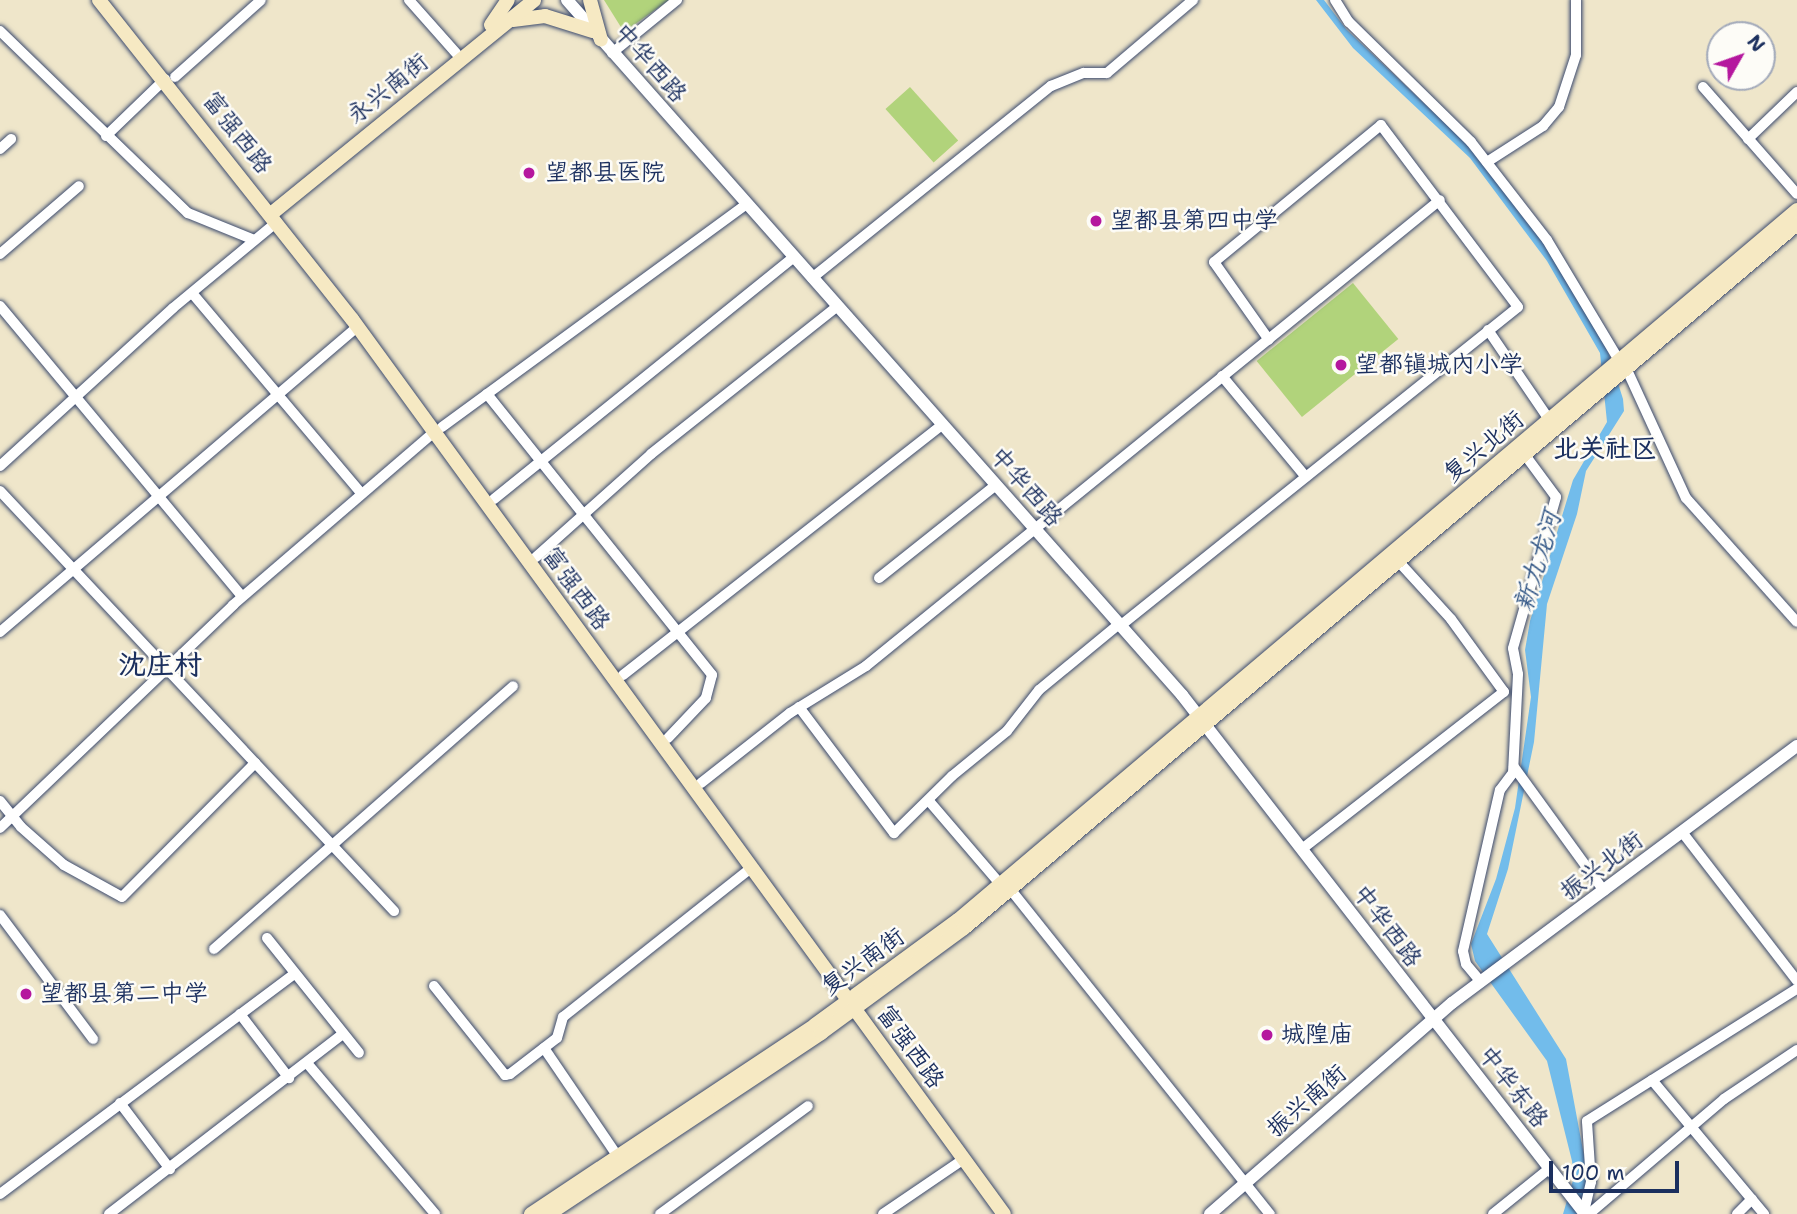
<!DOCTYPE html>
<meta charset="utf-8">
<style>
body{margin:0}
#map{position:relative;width:1797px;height:1214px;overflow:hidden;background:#efe6ca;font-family:"Shantell Sans","LXGW WenKai TC",sans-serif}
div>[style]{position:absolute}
.green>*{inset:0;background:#b1d37b;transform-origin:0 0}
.water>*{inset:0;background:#72bceb}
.roads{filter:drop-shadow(0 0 2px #3b4a6e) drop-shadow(0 0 2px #3b4a6e)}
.minor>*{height:10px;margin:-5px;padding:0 5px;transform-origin:5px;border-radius:5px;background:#fff}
.tertiary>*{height:12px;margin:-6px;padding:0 6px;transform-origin:6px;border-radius:6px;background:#fff}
.secondary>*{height:14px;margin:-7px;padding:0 7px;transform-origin:7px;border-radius:7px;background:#f6e9c3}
.dots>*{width:19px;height:19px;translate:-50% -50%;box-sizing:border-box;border:4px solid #fdfcf7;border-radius:50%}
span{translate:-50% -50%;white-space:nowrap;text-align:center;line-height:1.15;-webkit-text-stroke:5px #fdfcf7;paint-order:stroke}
.street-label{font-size:24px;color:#1b2f5e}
.poi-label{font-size:24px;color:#1b2f5e}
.left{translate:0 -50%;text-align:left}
.neighbourhood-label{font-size:26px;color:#1b2f5e;font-weight:700}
.water-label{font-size:26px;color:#355988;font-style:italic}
.quarter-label{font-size:28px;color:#1b2f5e;font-weight:700}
.north{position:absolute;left:1706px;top:21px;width:70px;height:70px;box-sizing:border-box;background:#fdfcf7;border:2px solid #a3aaba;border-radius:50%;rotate:50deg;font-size:19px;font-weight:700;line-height:28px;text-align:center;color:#1b2f5e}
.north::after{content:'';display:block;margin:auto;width:24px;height:32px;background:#b5179e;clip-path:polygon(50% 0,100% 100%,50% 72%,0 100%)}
.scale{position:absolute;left:1549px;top:1161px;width:130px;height:32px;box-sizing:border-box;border:4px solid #1b2f5e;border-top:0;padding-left:9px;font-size:21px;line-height:24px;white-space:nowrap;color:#1b2f5e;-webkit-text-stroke:5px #fdfcf7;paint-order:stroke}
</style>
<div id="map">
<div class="green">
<div style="clip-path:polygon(604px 0,669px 0,624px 32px)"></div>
<div style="left:910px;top:87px;width:72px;height:33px;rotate:48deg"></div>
<div style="left:1353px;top:283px;width:72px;height:124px;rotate:51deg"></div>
</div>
<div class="water">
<div style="clip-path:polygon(1316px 0,1324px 0,1346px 29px,1471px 148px,1536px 231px,1605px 342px,1623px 399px,1624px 411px,1586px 471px,1577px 514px,1547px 604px,1534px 742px,1508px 869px,1487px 934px,1566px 1059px,1588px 1177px,1580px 1214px,1563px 1214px,1574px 1177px,1572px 1161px,1547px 1061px,1475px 961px,1471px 944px,1496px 879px,1515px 808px,1531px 697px,1525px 650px,1530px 621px,1573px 480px,1607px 422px,1600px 353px,1547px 261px,1470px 158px,1353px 48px)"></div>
</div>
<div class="roads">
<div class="minor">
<div style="left:409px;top:0;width:71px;rotate:48.4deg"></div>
<div style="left:1335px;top:0;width:26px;rotate:58deg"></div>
<div style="left:1349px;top:22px;width:171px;rotate:44.5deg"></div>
<div style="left:1471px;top:142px;width:124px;rotate:52.2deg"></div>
<div style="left:1547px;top:240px;width:142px;rotate:59.1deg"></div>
<div style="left:0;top:31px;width:262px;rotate:44.1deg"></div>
<div style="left:188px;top:213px;width:71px;rotate:22.2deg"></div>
<div style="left:612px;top:53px;width:84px;rotate:-39.2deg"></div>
<div style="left:175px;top:77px;width:115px;rotate:-41.8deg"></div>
<div style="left:1703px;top:87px;width:142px;rotate:48.7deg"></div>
<div style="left:106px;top:136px;width:82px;rotate:-44deg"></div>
<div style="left:1748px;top:139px;width:68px;rotate:-43.8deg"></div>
<div style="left:0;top:149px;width:15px;rotate:-42deg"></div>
<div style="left:1487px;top:162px;width:67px;rotate:-32.7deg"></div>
<div style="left:1543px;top:126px;width:25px;rotate:-50deg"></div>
<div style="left:1559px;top:107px;width:55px;rotate:-71.9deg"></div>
<div style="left:1576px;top:55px;width:55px;rotate:-90deg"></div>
<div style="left:0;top:254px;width:104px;rotate:-40.7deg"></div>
<div style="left:812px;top:278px;width:307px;rotate:-38.8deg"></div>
<div style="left:1051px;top:86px;width:35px;rotate:-22deg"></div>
<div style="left:1084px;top:73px;width:23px"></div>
<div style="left:1107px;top:73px;width:113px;rotate:-40.3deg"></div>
<div style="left:192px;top:293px;width:262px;rotate:49.8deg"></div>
<div style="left:0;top:306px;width:378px;rotate:50.2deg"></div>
<div style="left:1488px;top:330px;width:110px;rotate:55.7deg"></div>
<div style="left:1627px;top:370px;width:141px;rotate:65.3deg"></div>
<div style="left:1686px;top:498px;width:166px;rotate:48.2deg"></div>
<div style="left:1222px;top:376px;width:131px;rotate:50.3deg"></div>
<div style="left:487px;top:394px;width:360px;rotate:51.3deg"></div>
<div style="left:712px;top:675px;width:24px;rotate:105deg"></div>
<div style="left:706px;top:698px;width:55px;rotate:133.5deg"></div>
<div style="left:442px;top:427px;width:378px;rotate:-36.2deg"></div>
<div style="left:0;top:466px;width:234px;rotate:-42.4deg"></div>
<div style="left:173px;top:308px;width:135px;rotate:-39.6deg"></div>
<div style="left:0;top:491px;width:576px;rotate:46.83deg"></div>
<div style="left:494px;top:499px;width:385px;rotate:-38.9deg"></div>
<div style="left:536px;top:557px;width:154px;rotate:-41.8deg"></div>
<div style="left:651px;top:454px;width:238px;rotate:-38.4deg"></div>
<div style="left:879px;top:578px;width:149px;rotate:-38.5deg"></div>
<div style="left:1120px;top:626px;width:510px;rotate:-38.71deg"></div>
<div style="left:1518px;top:307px;width:228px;rotate:-127deg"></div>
<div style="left:1381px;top:125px;width:216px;rotate:140.6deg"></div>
<div style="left:1214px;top:262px;width:95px;rotate:54.8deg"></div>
<div style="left:0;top:632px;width:470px;rotate:-40.5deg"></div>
<div style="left:623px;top:675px;width:405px;rotate:-38.1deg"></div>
<div style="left:799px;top:707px;width:158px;rotate:53deg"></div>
<div style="left:894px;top:833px;width:81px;rotate:-44.5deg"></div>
<div style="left:952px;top:776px;width:71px;rotate:-39.3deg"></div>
<div style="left:1007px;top:731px;width:52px;rotate:-52deg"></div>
<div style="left:1039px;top:690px;width:104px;rotate:-39.5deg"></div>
<div style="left:1514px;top:767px;width:153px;rotate:54deg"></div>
<div style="left:701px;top:783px;width:113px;rotate:-38.2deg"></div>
<div style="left:790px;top:713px;width:89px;rotate:-31.7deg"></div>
<div style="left:866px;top:666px;width:739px;rotate:-39.07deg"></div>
<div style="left:0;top:801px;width:33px;rotate:51deg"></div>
<div style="left:21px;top:827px;width:57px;rotate:41.5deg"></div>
<div style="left:64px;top:865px;width:66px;rotate:28.9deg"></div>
<div style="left:122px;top:897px;width:189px;rotate:-45.2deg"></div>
<div style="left:929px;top:801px;width:111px;rotate:49.4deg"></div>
<div style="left:0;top:828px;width:323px;rotate:-43.7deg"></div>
<div style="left:233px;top:605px;width:265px;rotate:-40.7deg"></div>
<div style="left:1682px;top:832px;width:188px;rotate:52.3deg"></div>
<div style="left:1302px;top:849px;width:256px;rotate:-37.9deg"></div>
<div style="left:1504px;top:692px;width:90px;rotate:-126deg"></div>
<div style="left:1451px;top:619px;width:77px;rotate:-132.4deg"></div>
<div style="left:1011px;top:890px;width:415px;rotate:51.4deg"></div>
<div style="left:0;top:915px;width:155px;rotate:53.1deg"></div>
<div style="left:267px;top:938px;width:147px;rotate:51.3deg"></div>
<div style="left:214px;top:949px;width:398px;rotate:-41.3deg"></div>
<div style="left:1481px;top:982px;width:23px;rotate:-130deg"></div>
<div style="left:1466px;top:964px;width:13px;rotate:-103deg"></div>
<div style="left:1463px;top:951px;width:165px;rotate:-77.1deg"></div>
<div style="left:1500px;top:790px;width:21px;rotate:-53deg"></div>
<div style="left:1513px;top:773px;width:99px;rotate:-87.1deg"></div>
<div style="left:1518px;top:674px;width:26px;rotate:-101deg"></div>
<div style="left:1513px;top:648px;width:157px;rotate:-74.1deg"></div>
<div style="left:1556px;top:497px;width:52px;rotate:-126.4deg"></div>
<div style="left:434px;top:986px;width:114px;rotate:51.4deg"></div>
<div style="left:505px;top:1075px;width:5px;rotate:-11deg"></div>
<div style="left:510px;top:1074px;width:59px;rotate:-37.5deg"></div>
<div style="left:557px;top:1038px;width:22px;rotate:-74deg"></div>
<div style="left:563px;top:1017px;width:240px;rotate:-38.4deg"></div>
<div style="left:240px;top:1014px;width:81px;rotate:52.6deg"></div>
<div style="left:544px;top:1048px;width:132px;rotate:55.8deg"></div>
<div style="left:307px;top:1063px;width:198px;rotate:49.7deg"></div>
<div style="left:1652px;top:1080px;width:175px;rotate:50.1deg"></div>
<div style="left:120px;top:1103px;width:83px;rotate:52.9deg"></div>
<div style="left:0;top:1194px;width:367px;rotate:-36.8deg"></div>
<div style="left:1584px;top:1212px;width:31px;rotate:-77deg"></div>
<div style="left:1591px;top:1182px;width:61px;rotate:-93.8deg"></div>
<div style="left:1587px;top:1121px;width:248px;rotate:-32.2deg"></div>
<div style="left:109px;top:1214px;width:295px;rotate:-37.6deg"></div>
<div style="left:660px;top:1214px;width:183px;rotate:-36.1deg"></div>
<div style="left:883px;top:1214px;width:98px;rotate:-34.2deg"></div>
<div style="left:1493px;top:1214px;width:73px;rotate:-38.9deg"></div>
<div style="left:1589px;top:1214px;width:177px;rotate:-40.4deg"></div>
<div style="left:1724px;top:1099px;width:88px;rotate:-33.9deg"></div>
<div style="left:1737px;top:1214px;width:21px;rotate:-45deg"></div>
</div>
<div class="tertiary">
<div style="left:567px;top:0;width:928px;rotate:48.49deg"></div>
<div style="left:1182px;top:695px;width:657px;rotate:52.17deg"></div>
<div style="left:1210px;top:1214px;width:321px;rotate:-41.1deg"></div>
<div style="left:1452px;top:1003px;width:430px;rotate:-36.7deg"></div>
</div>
<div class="secondary">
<div style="left:99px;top:0;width:407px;rotate:51.6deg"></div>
<div style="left:352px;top:319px;width:1107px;rotate:53.93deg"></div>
<div style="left:590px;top:0;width:41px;rotate:74.6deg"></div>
<div style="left:513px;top:20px;width:32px;rotate:-7deg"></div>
<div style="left:545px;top:16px;width:50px;rotate:17.4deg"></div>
<div style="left:491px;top:25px;width:30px;rotate:-56deg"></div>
<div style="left:271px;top:214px;width:339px;rotate:-39.1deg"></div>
<div style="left:531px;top:1214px;width:341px;rotate:-33.6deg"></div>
<div style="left:815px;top:1025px;width:177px;rotate:-36.3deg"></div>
<div style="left:958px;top:920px;width:1099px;rotate:-40.24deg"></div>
<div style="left:549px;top:1214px;width:327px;rotate:-33.6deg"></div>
<div style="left:821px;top:1033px;width:177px;rotate:-36.3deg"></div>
<div style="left:964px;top:928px;width:1091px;rotate:-40.2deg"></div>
</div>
</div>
<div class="dots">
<div style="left:529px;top:173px;background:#b5179e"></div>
<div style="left:1096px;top:221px;background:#b5179e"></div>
<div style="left:1341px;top:365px;background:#b5179e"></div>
<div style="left:26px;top:994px;background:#b5179e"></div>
<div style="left:1267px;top:1035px;background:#b5179e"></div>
</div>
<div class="street-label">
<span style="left:650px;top:63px;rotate:49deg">中华西路</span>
<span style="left:388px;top:89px;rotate:-39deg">永兴南街</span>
<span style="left:237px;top:133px;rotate:52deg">富强西路</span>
<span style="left:1484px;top:447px;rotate:-40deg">复兴北街</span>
<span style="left:1026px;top:487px;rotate:49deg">中华西路</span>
<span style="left:576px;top:589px;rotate:54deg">富强西路</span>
<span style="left:1602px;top:866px;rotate:-37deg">振兴北街</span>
<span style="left:1387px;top:926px;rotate:53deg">中华西路</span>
<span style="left:863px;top:962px;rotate:-36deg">复兴南街</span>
<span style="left:910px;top:1047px;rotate:54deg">富强西路</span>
<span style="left:1513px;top:1087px;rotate:52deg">中华东路</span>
<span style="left:1307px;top:1101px;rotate:-41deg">振兴南街</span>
</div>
<div class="poi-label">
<span class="left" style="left:545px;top:173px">望都县医院</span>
<span class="left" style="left:1110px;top:221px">望都县第四中学</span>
<span class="left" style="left:1355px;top:365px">望都镇城内小学</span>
<span class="left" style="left:40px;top:994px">望都县第二中学</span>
<span class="left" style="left:1281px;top:1035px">城隍庙</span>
</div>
<div class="neighbourhood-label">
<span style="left:1605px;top:448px">北关社区</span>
</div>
<div class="water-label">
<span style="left:1537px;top:561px;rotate:-73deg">新九龙河</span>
</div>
<div class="quarter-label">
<span style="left:160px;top:664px">沈庄村</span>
</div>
<div class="north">N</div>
<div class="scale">100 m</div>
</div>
